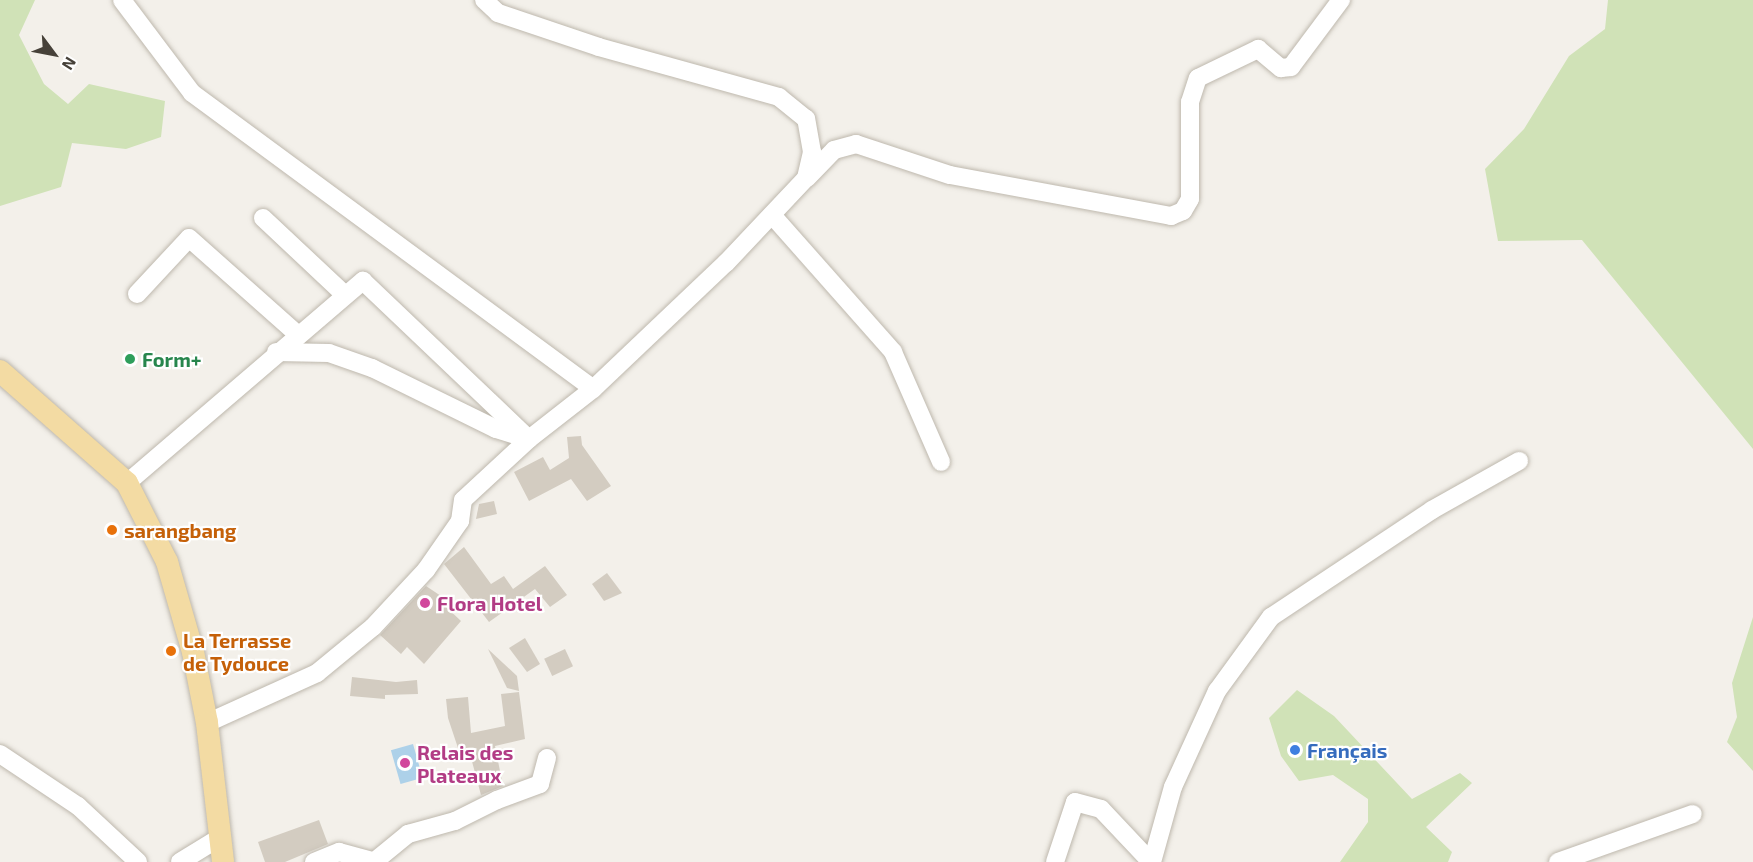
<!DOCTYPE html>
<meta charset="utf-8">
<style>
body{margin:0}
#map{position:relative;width:1753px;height:862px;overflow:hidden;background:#f3f0ea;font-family:"Exo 2",sans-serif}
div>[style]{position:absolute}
.green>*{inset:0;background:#d0e2b7}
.water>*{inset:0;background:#add1e9;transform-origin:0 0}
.building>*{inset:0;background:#d3ccc1;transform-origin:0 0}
.roads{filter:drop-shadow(0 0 2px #beb8ad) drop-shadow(0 0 2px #beb8ad)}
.minor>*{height:18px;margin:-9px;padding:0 9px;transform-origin:9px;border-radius:9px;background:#fff}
.major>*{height:22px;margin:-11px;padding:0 11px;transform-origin:11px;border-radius:11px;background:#f3dba3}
.dots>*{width:16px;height:16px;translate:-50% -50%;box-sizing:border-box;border:3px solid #fff;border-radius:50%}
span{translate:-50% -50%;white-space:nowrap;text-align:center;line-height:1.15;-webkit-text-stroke:4.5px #fff;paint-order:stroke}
.leisure-label{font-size:20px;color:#27864d;font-weight:700}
.left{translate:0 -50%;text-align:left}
.food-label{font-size:20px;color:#c56008;font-weight:700}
.hotel-label{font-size:20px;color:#b23c85;font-weight:700}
.shop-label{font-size:20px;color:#366cbe;font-weight:700}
.north{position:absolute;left:24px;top:24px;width:60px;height:60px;-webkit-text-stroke:4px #fff;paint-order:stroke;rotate:122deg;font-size:16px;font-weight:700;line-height:24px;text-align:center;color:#464139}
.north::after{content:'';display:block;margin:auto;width:21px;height:27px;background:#464139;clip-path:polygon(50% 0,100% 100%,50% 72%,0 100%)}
</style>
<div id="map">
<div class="green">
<div style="clip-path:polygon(0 0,35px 0,19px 35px,44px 84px,68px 104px,89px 84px,165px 101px,161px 137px,126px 149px,72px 143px,61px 187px,0 206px)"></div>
<div style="clip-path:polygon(1608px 0,1753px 0,1753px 449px,1582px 240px,1498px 241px,1485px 169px,1524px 129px,1569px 56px,1605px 29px)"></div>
<div style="clip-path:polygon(1753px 617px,1753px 771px,1727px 742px,1737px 717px,1732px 683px)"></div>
<div style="clip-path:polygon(1297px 690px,1334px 716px,1412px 799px,1460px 773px,1472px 783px,1426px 827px,1452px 852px,1448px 862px,1340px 862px,1368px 822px,1368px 799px,1333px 775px,1299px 781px,1281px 756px,1269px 718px)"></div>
</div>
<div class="water">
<div style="left:413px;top:744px;width:35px;height:23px;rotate:74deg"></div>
</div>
<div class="building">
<div style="clip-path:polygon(581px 436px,582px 445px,611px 486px,587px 501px,571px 479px,529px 501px,514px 472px,543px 457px,550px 470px,569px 458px,567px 437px)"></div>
<div style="clip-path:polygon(494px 501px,497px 514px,476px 519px,479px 504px)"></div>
<div style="clip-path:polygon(464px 547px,491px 584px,504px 576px,513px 589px,545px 566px,567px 595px,550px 607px,535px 589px,489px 622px,444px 564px)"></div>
<div style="clip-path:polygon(607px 573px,622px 593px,604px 601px,592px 584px)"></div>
<div style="clip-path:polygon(426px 586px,447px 600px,444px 605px,461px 621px,424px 664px,407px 647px,401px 654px,380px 635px)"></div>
<div style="clip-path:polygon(525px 638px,540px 664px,527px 672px,509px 648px)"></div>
<div style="clip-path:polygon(488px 649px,517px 676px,519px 691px,507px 688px)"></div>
<div style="left:565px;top:649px;width:19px;height:23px;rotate:65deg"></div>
<div style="clip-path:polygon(352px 677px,396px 682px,417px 680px,418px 694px,385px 695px,385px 699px,350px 696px)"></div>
<div style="clip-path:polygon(519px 692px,525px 739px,495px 746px,503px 786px,481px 795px,470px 754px,461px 757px,448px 718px,446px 699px,468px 697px,471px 733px,505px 726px,501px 694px)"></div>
<div style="clip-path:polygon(319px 820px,328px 844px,285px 862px,265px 862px,258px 842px)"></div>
</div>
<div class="roads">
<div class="minor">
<div style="left:122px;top:0;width:116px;rotate:53deg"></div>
<div style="left:192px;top:93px;width:498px;rotate:36.4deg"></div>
<div style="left:807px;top:178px;width:39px;rotate:-46deg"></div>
<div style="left:834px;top:150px;width:23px;rotate:-15deg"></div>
<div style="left:856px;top:144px;width:99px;rotate:18.3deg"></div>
<div style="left:950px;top:175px;width:225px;rotate:10.5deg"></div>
<div style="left:1171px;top:216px;width:13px;rotate:-23deg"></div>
<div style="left:1183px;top:211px;width:14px;rotate:-60deg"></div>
<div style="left:1190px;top:199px;width:97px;rotate:-90deg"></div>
<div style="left:1190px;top:102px;width:25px;rotate:-72deg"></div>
<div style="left:1198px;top:78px;width:67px;rotate:-25.8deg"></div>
<div style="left:1258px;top:49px;width:30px;rotate:40deg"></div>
<div style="left:1281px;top:68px;width:10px;rotate:-6deg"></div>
<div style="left:1291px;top:67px;width:84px;rotate:-53.3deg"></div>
<div style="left:772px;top:215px;width:183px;rotate:48.5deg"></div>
<div style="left:893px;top:352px;width:120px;rotate:66.4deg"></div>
<div style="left:263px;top:218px;width:112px;rotate:43.2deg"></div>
<div style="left:137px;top:294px;width:76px;rotate:-47.1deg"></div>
<div style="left:189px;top:238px;width:144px;rotate:41.6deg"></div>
<div style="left:276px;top:352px;width:53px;rotate:1.1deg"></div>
<div style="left:329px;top:353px;width:46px;rotate:19.2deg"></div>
<div style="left:372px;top:368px;width:138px;rotate:26.2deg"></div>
<div style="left:496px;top:429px;width:31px;rotate:17deg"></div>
<div style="left:127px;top:483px;width:311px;rotate:-40.6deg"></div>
<div style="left:363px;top:281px;width:229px;rotate:43.6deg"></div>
<div style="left:207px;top:723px;width:121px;rotate:-24.4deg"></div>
<div style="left:317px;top:673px;width:72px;rotate:-39.4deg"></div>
<div style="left:373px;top:627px;width:78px;rotate:-47.1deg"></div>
<div style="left:426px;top:570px;width:60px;rotate:-55.2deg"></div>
<div style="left:460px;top:521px;width:21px;rotate:-82deg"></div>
<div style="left:463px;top:500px;width:90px;rotate:-42.7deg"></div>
<div style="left:529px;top:439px;width:81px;rotate:-38deg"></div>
<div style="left:593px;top:389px;width:183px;rotate:-43.5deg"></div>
<div style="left:726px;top:263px;width:117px;rotate:-46.7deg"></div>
<div style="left:806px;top:178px;width:27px;rotate:-77deg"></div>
<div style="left:812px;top:152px;width:34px;rotate:-100deg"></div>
<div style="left:806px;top:119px;width:35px;rotate:-141deg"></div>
<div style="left:779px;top:97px;width:187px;rotate:-164.5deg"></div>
<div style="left:599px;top:47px;width:107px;rotate:-161.4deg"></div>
<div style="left:498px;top:13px;width:19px;rotate:-137deg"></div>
<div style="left:0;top:754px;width:94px;rotate:33.7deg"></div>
<div style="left:78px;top:806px;width:82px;rotate:43deg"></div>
<div style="left:375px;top:861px;width:43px;rotate:-39.3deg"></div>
<div style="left:408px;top:834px;width:49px;rotate:-15.5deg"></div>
<div style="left:455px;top:821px;width:47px;rotate:-26.6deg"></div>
<div style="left:497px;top:800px;width:46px;rotate:-20.4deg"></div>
<div style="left:540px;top:784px;width:27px;rotate:-75deg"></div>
<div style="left:180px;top:862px;width:46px;rotate:-31.6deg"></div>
<div style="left:314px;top:862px;width:27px;rotate:-22deg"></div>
<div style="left:339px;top:852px;width:38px;rotate:15deg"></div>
<div style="left:1055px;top:862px;width:63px;rotate:-71.6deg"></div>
<div style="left:1075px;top:802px;width:27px;rotate:15deg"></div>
<div style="left:1101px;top:809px;width:73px;rotate:46.7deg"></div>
<div style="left:1152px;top:862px;width:78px;rotate:-74.4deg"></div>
<div style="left:1173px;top:787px;width:106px;rotate:-65.4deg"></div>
<div style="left:1217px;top:691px;width:92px;rotate:-53.9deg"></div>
<div style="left:1271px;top:617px;width:193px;rotate:-33.6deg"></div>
<div style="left:1432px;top:510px;width:100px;rotate:-29.4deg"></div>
<div style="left:1558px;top:862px;width:143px;rotate:-19.6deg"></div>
</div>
<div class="major">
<div style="left:0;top:371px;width:169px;rotate:41.4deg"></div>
<div style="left:127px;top:483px;width:89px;rotate:63.1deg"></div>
<div style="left:167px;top:562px;width:94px;rotate:73.9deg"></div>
<div style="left:193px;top:652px;width:72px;rotate:78.8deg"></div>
<div style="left:207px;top:723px;width:140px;rotate:83.4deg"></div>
</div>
</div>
<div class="dots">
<div style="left:130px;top:359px;background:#2e9e5b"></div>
<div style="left:112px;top:530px;background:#e8710a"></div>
<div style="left:425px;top:603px;background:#d1479c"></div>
<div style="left:171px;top:651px;background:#e8710a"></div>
<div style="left:1295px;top:750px;background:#3f7fe0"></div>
<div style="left:405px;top:763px;background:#d1479c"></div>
</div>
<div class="leisure-label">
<span class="left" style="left:142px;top:359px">Form+</span>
</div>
<div class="food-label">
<span class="left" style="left:124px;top:530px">sarangbang</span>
<span class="left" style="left:183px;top:652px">La Terrasse<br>de Tydouce</span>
</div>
<div class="hotel-label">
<span class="left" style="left:437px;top:603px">Flora Hotel</span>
<span class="left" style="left:417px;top:764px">Relais des<br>Plateaux</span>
</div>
<div class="shop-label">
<span class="left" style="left:1307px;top:750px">Français</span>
</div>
<div class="north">N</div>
</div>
